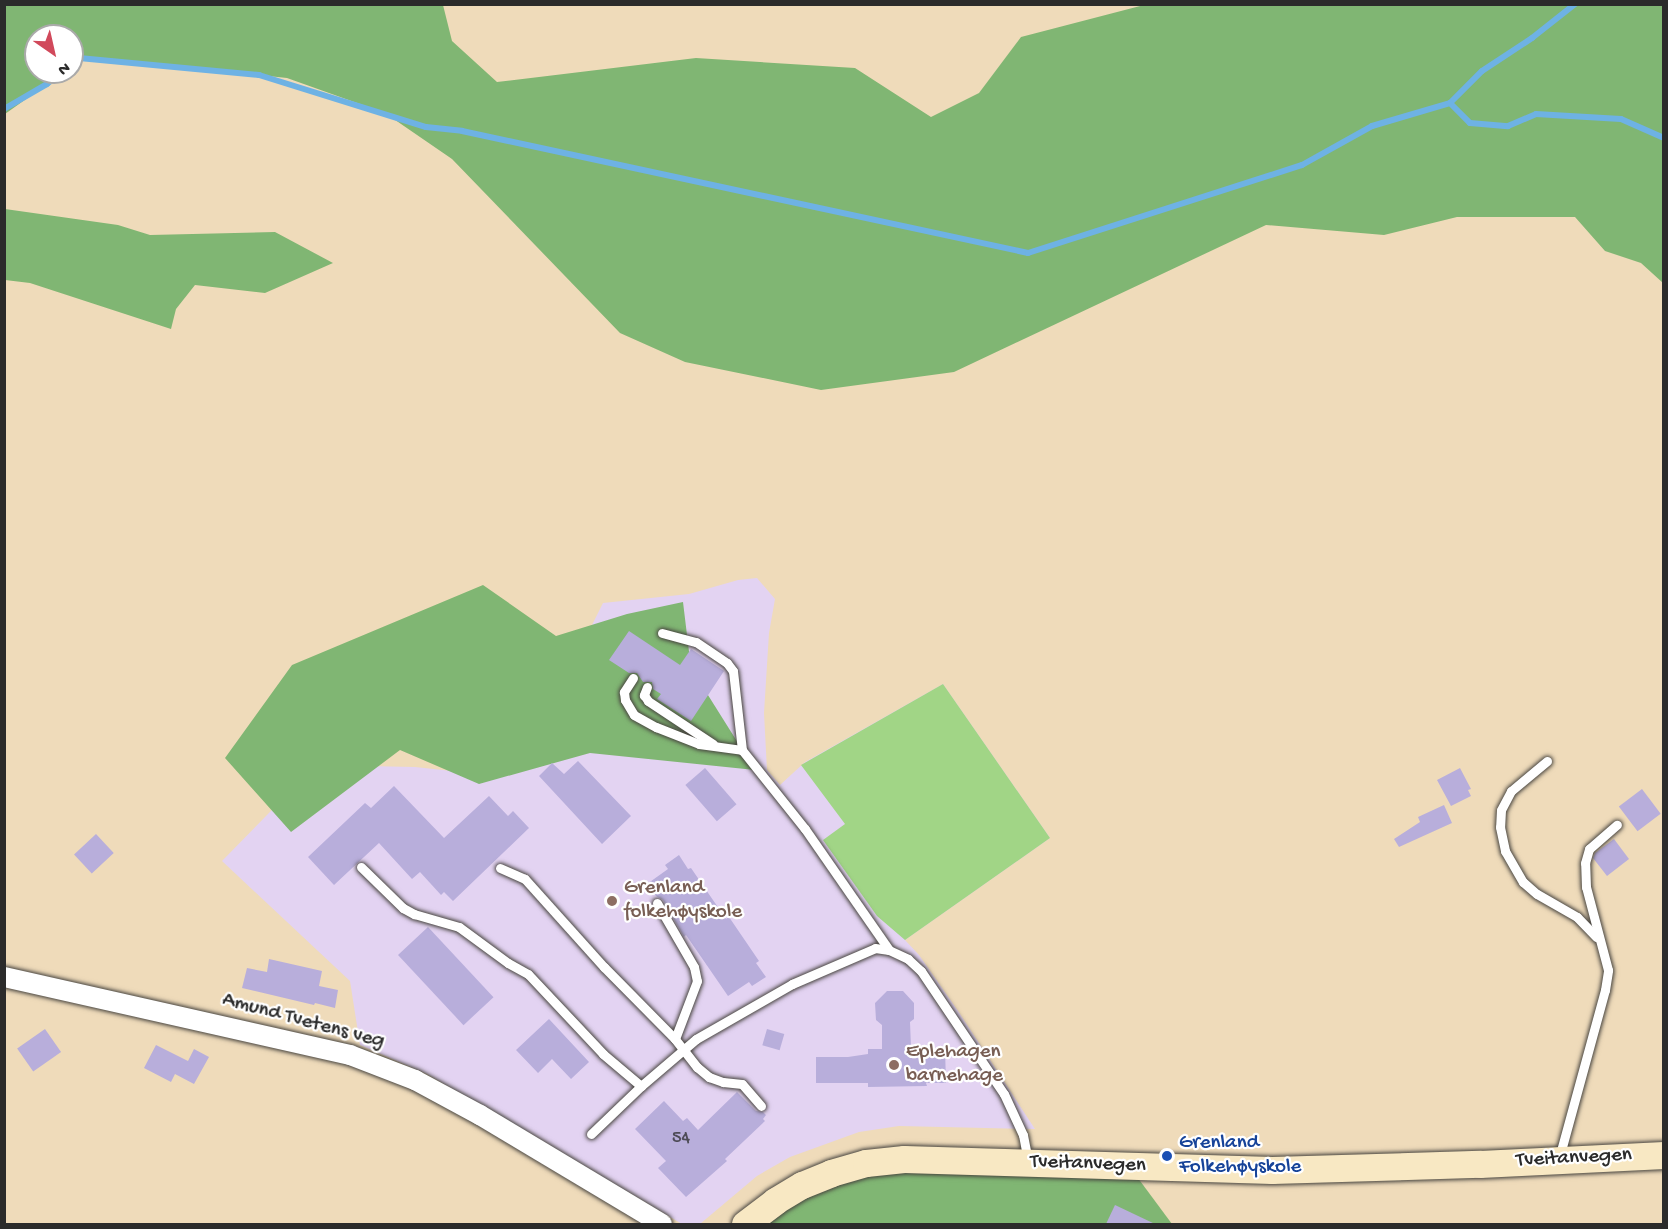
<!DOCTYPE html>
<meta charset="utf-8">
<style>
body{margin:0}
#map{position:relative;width:1668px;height:1229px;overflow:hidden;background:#efdbba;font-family:"Gochi Hand",sans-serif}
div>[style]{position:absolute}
.built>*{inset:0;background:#e3d3f2}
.green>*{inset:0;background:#a1d586}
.forest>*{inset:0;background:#80b673}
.stream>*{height:6px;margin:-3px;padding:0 3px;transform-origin:3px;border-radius:3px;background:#6eb2e4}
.building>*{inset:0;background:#b8aedb;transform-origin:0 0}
.roads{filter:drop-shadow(0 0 2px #484540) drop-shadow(0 0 2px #484540)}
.service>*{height:9px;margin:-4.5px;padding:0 4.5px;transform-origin:4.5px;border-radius:4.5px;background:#fff}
.minor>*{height:20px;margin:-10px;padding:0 10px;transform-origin:10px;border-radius:10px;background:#fff}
.secondary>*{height:27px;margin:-13.5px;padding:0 13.5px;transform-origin:13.5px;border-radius:13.5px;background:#f8e8c3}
.dots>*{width:16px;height:16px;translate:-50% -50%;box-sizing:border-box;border:3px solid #fff;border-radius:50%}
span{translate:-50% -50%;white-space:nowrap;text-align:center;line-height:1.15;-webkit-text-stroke:4.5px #fff;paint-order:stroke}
.number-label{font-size:18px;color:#4e4c57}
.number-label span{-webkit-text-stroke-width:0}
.education-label{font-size:21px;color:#785e54}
.left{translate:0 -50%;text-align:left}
.street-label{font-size:21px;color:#2b2b2b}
.transit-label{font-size:21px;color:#164399}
.frame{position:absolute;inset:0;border:6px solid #2b2b2b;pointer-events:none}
.north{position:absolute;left:24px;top:24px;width:60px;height:60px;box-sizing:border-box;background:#fff;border:2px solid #aaa;border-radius:50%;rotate:146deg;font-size:16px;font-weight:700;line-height:24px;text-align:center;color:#2b2b2b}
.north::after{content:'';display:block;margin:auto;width:21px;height:27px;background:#d1495b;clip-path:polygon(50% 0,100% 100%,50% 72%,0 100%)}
</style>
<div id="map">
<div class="built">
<div style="clip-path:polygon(757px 578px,775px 599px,769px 633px,764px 713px,767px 770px,780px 785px,805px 762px,943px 684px,1050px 838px,905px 940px,919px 955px,958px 1011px,1035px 1129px,899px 1126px,859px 1132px,790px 1157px,757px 1176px,700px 1224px,682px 1224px,427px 1074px,360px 1045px,350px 981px,222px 861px,316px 765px,415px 767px,489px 775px,546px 717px,603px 603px,689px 594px,738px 580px)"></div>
</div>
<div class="green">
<div style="clip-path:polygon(943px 684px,1050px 838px,905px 940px,877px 916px,823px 840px,845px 824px,801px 765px)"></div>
</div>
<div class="forest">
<div style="clip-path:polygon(5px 4px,443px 5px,452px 41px,497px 82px,696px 58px,855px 68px,931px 117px,979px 93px,1021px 37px,1144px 5px,1663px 5px,1663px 283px,1641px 263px,1605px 251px,1575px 217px,1457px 217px,1384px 235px,1266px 225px,954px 372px,821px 390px,685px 362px,620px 333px,452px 159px,385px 113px,287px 78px,88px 57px,72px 66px,72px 36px,36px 36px,36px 72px,64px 72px,5px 114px)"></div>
<div style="clip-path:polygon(5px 209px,118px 225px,150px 235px,275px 232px,333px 263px,265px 293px,195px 285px,176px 309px,171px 329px,30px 283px,5px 280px)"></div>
<div style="clip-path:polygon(483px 585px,556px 636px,627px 614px,683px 602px,691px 668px,755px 770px,590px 753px,479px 784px,400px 750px,291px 832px,225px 758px,292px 665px)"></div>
<div style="clip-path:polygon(885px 1163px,1132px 1170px,1172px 1224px,755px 1224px,777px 1203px)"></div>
</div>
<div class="stream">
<div style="left:72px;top:64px;width:9px;rotate:-41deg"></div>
<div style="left:79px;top:58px;width:181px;rotate:5.4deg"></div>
<div style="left:259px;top:75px;width:175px;rotate:17.3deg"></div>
<div style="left:426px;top:127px;width:36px;rotate:6deg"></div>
<div style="left:462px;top:131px;width:579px;rotate:12.16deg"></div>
<div style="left:1028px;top:253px;width:288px;rotate:-17.8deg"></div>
<div style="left:1302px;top:165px;width:80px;rotate:-29.1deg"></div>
<div style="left:1372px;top:126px;width:81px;rotate:-16.4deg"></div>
<div style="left:1450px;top:103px;width:45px;rotate:-45deg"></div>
<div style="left:1482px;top:71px;width:60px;rotate:-33.4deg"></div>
<div style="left:1532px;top:38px;width:55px;rotate:-38.3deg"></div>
<div style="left:1450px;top:103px;width:28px;rotate:45deg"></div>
<div style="left:1470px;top:123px;width:38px;rotate:5deg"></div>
<div style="left:1508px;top:126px;width:30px;rotate:-23deg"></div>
<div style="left:1536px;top:114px;width:85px;rotate:3.4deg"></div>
<div style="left:1621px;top:119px;width:47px;rotate:23.8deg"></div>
<div style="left:4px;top:109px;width:50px;rotate:-30.2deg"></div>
<div style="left:47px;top:84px;width:19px;rotate:-39deg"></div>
</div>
<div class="building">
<div style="clip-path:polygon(629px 631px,680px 665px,691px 649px,724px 671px,691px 721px,657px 699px,661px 694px,653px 689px,652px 682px,643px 682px,637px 673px,629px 673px,609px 660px)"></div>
<div style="clip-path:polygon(578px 761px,631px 816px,602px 844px,539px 776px,552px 763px,564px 774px)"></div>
<div style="left:705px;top:768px;width:48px;height:26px;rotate:49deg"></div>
<div style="clip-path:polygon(1460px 768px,1471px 789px,1468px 790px,1471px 796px,1451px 806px,1437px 780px)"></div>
<div style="clip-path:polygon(394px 786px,444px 838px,489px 796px,508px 816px,513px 811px,529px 828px,453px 901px,444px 892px,441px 895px,420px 872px,412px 879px,379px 843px,334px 885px,308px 857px,365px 803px,371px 808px)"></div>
<div style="left:1642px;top:789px;width:31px;height:29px;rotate:53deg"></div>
<div style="clip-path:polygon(1444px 805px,1452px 823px,1399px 847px,1394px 839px,1420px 822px,1418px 817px)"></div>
<div style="left:96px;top:834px;width:26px;height:30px;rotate:47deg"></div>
<div style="clip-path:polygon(1614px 839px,1629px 859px,1607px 876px,1593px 858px,1595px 853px)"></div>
<div style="clip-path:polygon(679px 855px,688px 869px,691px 868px,726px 919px,729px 917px,759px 961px,756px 963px,766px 977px,752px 986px,749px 982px,728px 996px,686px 935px,684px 937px,663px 900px,656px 896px,647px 884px,668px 869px,665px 865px)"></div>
<div style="left:428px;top:927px;width:96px;height:41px;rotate:47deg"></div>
<div style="clip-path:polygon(269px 959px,322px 971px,319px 986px,338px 990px,335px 1008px,315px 1003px,314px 1005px,242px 988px,247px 968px,267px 972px)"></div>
<div style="clip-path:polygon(887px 991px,903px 991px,914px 1003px,914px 1019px,910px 1022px,911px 1048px,945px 1048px,946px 1083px,926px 1083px,927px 1086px,868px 1087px,868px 1083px,816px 1083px,816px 1057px,848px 1057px,868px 1054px,868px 1049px,882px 1049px,882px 1025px,876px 1020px,875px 1003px)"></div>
<div style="clip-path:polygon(549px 1019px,589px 1062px,571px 1079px,552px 1059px,538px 1073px,516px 1050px)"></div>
<div style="left:45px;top:1029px;width:28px;height:34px;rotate:55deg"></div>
<div style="left:767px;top:1029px;width:18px;height:17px;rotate:16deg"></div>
<div style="clip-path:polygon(156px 1045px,188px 1061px,194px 1049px,209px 1057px,194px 1084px,175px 1074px,171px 1082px,144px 1068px)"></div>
<div style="clip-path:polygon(737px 1092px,756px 1111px,763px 1112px,766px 1115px,763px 1119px,765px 1121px,725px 1159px,727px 1161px,686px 1197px,658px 1168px,666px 1161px,635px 1129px,664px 1101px,683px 1121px,687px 1118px,698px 1130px)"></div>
<div style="clip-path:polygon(1115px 1205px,1155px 1224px,1106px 1224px)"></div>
</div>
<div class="roads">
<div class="service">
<div style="left:662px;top:633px;width:35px;rotate:15deg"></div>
<div style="left:696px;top:642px;width:37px;rotate:34deg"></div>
<div style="left:727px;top:663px;width:10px;rotate:53deg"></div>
<div style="left:733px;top:671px;width:80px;rotate:83.5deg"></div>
<div style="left:742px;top:750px;width:101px;rotate:51.4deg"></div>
<div style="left:805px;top:829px;width:147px;rotate:55.2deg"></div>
<div style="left:633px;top:678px;width:17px;rotate:123deg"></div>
<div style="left:624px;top:692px;width:8px;rotate:83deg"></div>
<div style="left:625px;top:700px;width:17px;rotate:59deg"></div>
<div style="left:634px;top:715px;width:25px;rotate:29deg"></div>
<div style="left:656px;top:727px;width:46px;rotate:21.6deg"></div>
<div style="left:699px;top:744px;width:43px;rotate:7.9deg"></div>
<div style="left:647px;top:687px;width:9px;rotate:111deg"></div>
<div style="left:644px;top:695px;width:7px;rotate:56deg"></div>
<div style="left:648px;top:701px;width:78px;rotate:33.5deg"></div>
<div style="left:1547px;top:761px;width:47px;rotate:140.2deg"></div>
<div style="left:1511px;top:791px;width:21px;rotate:118deg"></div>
<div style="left:1501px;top:810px;width:17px;rotate:93deg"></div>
<div style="left:1500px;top:827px;width:25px;rotate:78deg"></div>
<div style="left:1505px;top:851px;width:36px;rotate:60deg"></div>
<div style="left:1523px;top:882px;width:18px;rotate:41deg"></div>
<div style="left:1537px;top:894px;width:46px;rotate:29.9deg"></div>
<div style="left:1577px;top:917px;width:28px;rotate:46deg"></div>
<div style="left:361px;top:867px;width:59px;rotate:44.3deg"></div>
<div style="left:403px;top:908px;width:13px;rotate:29deg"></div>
<div style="left:414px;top:914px;width:47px;rotate:16.1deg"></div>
<div style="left:459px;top:927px;width:61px;rotate:36.3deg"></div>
<div style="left:508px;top:963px;width:23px;rotate:29deg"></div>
<div style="left:528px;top:974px;width:110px;rotate:46.8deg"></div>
<div style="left:603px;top:1054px;width:50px;rotate:40.1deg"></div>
<div style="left:641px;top:1086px;width:72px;rotate:-40.5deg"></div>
<div style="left:696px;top:1039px;width:111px;rotate:-29.8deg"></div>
<div style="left:792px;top:984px;width:90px;rotate:-23.4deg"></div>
<div style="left:875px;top:948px;width:14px;rotate:8deg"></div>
<div style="left:889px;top:950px;width:21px;rotate:25deg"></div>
<div style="left:908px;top:959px;width:18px;rotate:43deg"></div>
<div style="left:921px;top:971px;width:148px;rotate:56deg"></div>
<div style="left:1004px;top:1094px;width:45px;rotate:65.1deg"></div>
<div style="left:1023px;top:1135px;width:26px;rotate:79deg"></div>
<div style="left:500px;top:868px;width:27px;rotate:24deg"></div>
<div style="left:525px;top:879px;width:118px;rotate:48.1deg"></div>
<div style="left:604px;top:967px;width:101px;rotate:45.4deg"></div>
<div style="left:675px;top:1039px;width:36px;rotate:52deg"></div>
<div style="left:697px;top:1067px;width:16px;rotate:40deg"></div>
<div style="left:709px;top:1077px;width:15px;rotate:20deg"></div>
<div style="left:723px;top:1082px;width:19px;rotate:6deg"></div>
<div style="left:742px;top:1084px;width:29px;rotate:49deg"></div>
<div style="left:657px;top:903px;width:74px;rotate:60deg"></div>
<div style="left:694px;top:967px;width:14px;rotate:78deg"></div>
<div style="left:697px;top:981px;width:62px;rotate:110.8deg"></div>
<div style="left:591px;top:1134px;width:69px;rotate:-43.8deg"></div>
<div style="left:1559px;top:1158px;width:174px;rotate:-74.7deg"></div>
<div style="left:1605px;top:990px;width:20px;rotate:-81deg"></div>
<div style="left:1608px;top:970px;width:86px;rotate:-104.8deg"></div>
<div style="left:1586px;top:887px;width:24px;rotate:-92deg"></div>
<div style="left:1585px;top:863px;width:15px;rotate:-74deg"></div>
<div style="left:1589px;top:849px;width:37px;rotate:-41deg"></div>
</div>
<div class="minor">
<div style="left:4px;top:977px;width:355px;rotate:12.7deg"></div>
<div style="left:350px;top:1055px;width:70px;rotate:21deg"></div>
<div style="left:415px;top:1080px;width:74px;rotate:28.3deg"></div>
<div style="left:480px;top:1115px;width:212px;rotate:30.9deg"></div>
</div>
<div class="secondary">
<div style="left:745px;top:1224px;width:38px;rotate:-37deg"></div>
<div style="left:775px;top:1201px;width:31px;rotate:-31deg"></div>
<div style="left:802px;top:1185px;width:31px;rotate:-22deg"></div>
<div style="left:831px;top:1173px;width:36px;rotate:-16deg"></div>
<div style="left:866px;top:1163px;width:38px;rotate:-6deg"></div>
<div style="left:904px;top:1159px;width:368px;rotate:1.7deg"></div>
<div style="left:1272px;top:1170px;width:208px;rotate:-1.7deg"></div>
<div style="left:1480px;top:1164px;width:184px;rotate:-2.8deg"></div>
</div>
</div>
<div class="dots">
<div style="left:612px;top:901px;background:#8d6e63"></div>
<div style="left:894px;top:1065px;background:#8d6e63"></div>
<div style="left:1167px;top:1156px;background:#1a4fb4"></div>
</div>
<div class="number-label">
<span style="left:681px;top:1139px">54</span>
</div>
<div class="education-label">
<span class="left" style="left:624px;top:901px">Grenland<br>folkehøyskole</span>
<span class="left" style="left:906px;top:1065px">Eplehagen<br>barnehage</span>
</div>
<div class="street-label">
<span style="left:303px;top:1022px;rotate:15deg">Amund Tvetens veg</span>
<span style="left:1574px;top:1159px;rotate:-3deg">Tveitanvegen</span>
<span style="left:1088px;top:1165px;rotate:2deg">Tveitanvegen</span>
</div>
<div class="transit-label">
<span class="left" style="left:1179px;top:1156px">Grenland<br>Folkehøyskole</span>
</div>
<div class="frame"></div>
<div class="north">N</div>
</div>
